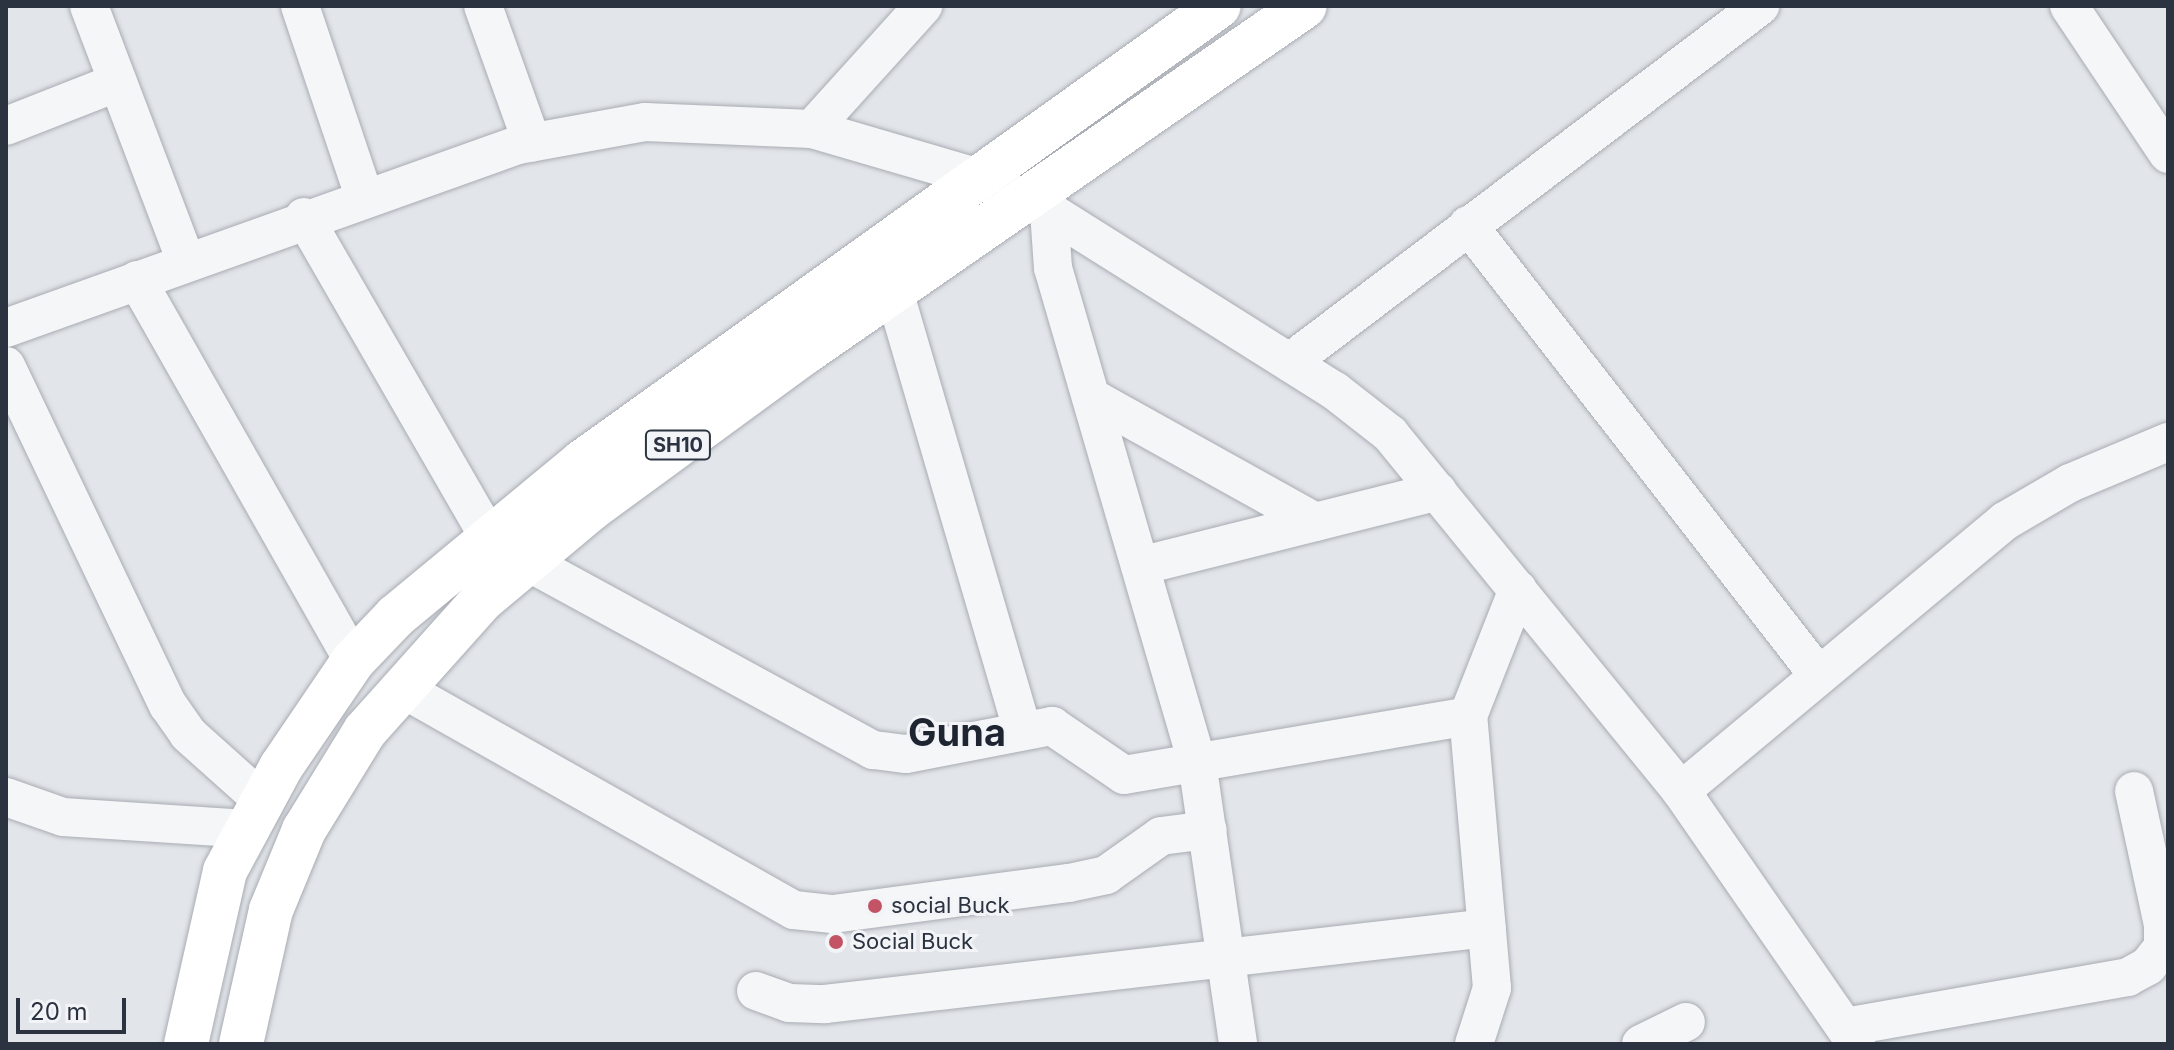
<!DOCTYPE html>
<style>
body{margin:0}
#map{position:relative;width:2174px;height:1050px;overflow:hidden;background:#e2e5e9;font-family:Inter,sans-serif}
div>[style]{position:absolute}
.roads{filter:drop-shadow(0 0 2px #a8acb3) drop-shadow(0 0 2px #a8acb3)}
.street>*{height:38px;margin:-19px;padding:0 19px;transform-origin:19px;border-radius:19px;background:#f5f6f8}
.primary>*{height:44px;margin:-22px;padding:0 22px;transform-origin:22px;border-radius:22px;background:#fff}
.dots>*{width:22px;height:22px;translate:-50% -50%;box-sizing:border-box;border:4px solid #f2f4f7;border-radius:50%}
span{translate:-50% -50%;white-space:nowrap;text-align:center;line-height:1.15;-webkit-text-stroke:6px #f2f4f7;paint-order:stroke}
.shield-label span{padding:2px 6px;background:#f2f4f7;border:2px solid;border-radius:6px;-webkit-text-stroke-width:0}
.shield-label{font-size:20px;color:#2c3340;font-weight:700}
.poi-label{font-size:22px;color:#2c3340}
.left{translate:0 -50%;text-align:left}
.town-label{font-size:38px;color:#1e2531;font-weight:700}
.frame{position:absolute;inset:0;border:8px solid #2c3340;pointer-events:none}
.scale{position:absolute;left:16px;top:998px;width:110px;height:36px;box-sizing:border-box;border:4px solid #2c3340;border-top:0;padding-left:10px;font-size:24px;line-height:28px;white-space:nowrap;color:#2c3340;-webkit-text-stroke:6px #f2f4f7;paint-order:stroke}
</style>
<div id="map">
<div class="roads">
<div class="street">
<div style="left:89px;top:6px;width:273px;rotate:69.2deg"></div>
<div style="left:300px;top:6px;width:200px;rotate:71.4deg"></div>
<div style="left:483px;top:6px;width:145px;rotate:70.3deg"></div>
<div style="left:2069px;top:6px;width:178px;rotate:56.2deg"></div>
<div style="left:6px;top:126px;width:120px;rotate:-21.4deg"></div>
<div style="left:812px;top:129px;width:166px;rotate:-47.9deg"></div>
<div style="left:1049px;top:211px;width:57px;rotate:86deg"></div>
<div style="left:1053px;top:268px;width:515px;rotate:73.75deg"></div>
<div style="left:1197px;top:762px;width:285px;rotate:81.7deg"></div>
<div style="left:304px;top:217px;width:368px;rotate:60deg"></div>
<div style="left:1468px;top:225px;width:571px;rotate:52.11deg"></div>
<div style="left:137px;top:280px;width:438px;rotate:60.4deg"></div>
<div style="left:894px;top:291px;width:456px;rotate:73.7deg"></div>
<div style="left:6px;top:328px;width:544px;rotate:-19.67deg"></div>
<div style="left:518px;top:145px;width:129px;rotate:-10.3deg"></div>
<div style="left:645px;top:122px;width:167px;rotate:2.4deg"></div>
<div style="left:812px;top:129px;width:175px;rotate:16.3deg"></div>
<div style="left:980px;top:178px;width:76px;rotate:25.6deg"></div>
<div style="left:1049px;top:211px;width:338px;rotate:32.2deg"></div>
<div style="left:1335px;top:391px;width:70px;rotate:38deg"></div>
<div style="left:1390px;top:434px;width:461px;rotate:50.8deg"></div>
<div style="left:1681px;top:791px;width:308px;rotate:55.3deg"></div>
<div style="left:1290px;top:362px;width:590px;rotate:-37.14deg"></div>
<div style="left:6px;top:366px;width:376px;rotate:64.5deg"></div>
<div style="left:168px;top:705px;width:35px;rotate:55deg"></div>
<div style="left:188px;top:734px;width:101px;rotate:41.8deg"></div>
<div style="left:1091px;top:397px;width:257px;rotate:29.1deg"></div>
<div style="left:528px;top:562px;width:393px;rotate:28.6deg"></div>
<div style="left:873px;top:750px;width:33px;rotate:7deg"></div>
<div style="left:906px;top:754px;width:149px;rotate:-10.9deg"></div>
<div style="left:1052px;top:726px;width:87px;rotate:34.2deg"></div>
<div style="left:1124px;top:775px;width:349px;rotate:-9.7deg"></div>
<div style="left:1140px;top:566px;width:307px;rotate:-14.1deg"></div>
<div style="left:403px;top:689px;width:449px;rotate:29.5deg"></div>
<div style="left:794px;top:910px;width:39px;rotate:6deg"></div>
<div style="left:833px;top:914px;width:238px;rotate:-7.5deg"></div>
<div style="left:1069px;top:883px;width:38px;rotate:-12deg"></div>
<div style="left:1106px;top:875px;width:67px;rotate:-35.3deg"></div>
<div style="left:1161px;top:836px;width:47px;rotate:-7.3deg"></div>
<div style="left:1681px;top:791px;width:422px;rotate:-39.8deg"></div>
<div style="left:2005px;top:521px;width:75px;rotate:-30.3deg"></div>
<div style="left:2070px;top:483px;width:106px;rotate:-22.7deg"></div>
<div style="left:6px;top:797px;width:60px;rotate:19.3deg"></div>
<div style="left:63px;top:817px;width:184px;rotate:3.7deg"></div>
<div style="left:756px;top:991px;width:35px;rotate:20deg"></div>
<div style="left:789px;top:1003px;width:36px;rotate:2deg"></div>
<div style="left:825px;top:1004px;width:666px;rotate:-6.55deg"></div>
<div style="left:1845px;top:1027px;width:287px;rotate:-10deg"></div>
<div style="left:2128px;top:977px;width:23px;rotate:-29deg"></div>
<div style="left:2148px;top:966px;width:24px;rotate:-52deg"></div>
<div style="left:2163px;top:947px;width:22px;rotate:-90deg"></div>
<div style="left:2163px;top:925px;width:137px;rotate:-102.2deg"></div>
<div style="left:1474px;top:1044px;width:59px;rotate:-72.2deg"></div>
<div style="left:1492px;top:988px;width:273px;rotate:-95deg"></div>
<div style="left:1468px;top:716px;width:136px;rotate:-68.5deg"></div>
<div style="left:1641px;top:1044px;width:50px;rotate:-26.1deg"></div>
</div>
<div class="primary">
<div style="left:186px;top:1044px;width:177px;rotate:-77.3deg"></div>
<div style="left:225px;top:871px;width:118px;rotate:-61.7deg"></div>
<div style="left:281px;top:767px;width:128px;rotate:-55.8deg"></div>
<div style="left:353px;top:661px;width:62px;rotate:-46.3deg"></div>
<div style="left:396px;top:616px;width:241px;rotate:-39.6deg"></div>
<div style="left:582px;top:462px;width:783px;rotate:-35.6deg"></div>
<div style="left:241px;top:1044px;width:137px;rotate:-77.4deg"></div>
<div style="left:271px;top:910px;width:87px;rotate:-67.6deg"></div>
<div style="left:304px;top:830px;width:116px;rotate:-58.4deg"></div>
<div style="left:365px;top:731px;width:176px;rotate:-48.2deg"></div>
<div style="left:482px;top:600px;width:143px;rotate:-39.9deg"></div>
<div style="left:592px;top:508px;width:263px;rotate:-36.2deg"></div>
<div style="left:804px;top:353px;width:609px;rotate:-34.71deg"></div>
</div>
</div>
<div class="dots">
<div style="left:875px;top:906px;background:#c25466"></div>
<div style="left:836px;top:942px;background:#c25466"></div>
</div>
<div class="shield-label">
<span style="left:678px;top:445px">SH10</span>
</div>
<div class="poi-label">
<span class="left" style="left:891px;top:906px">social Buck</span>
<span class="left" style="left:852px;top:942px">Social Buck</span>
</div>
<div class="town-label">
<span style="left:957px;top:733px">Guna</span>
</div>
<div class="frame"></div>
<div class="scale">20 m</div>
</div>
